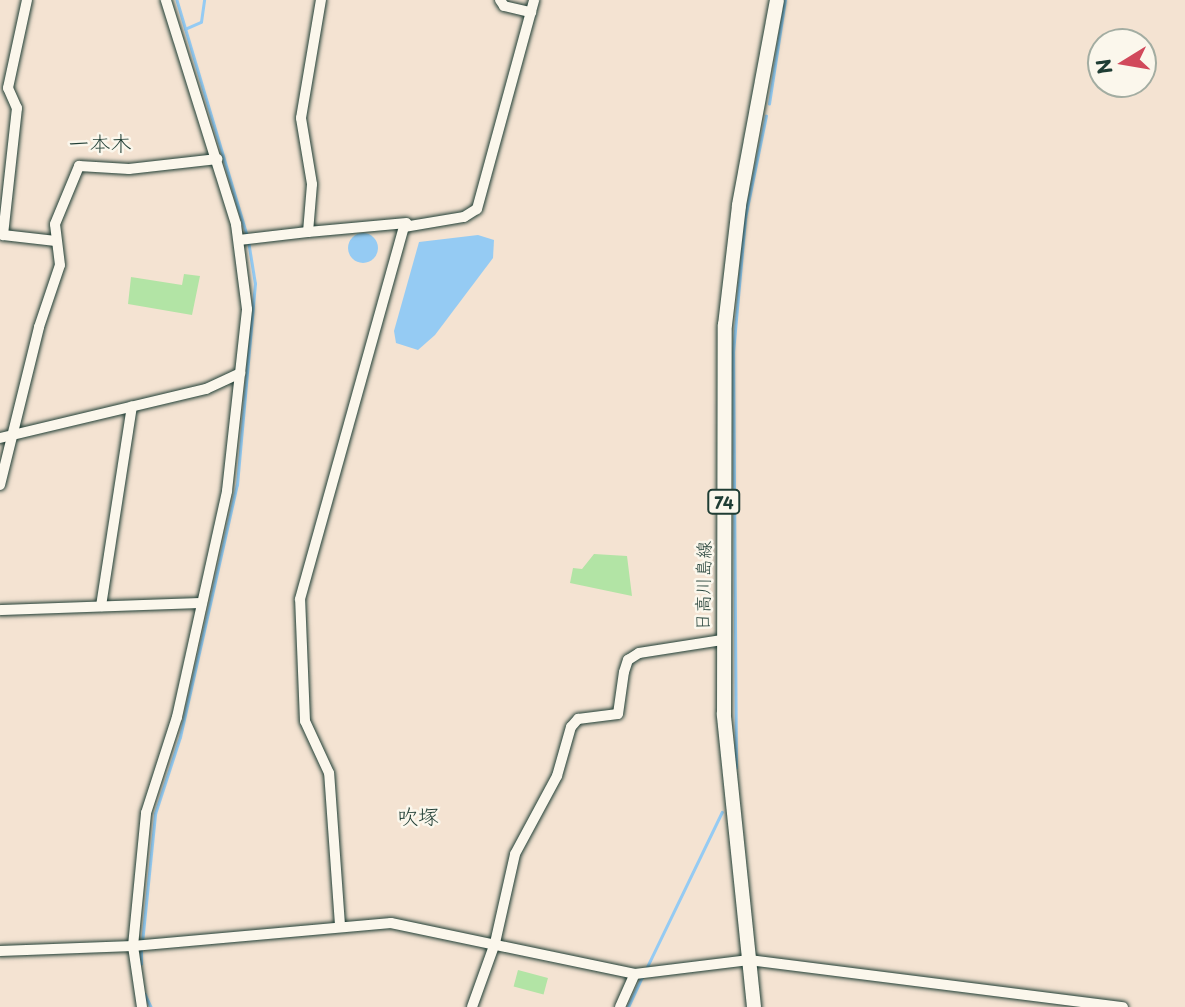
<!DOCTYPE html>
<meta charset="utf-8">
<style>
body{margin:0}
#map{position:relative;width:1185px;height:1007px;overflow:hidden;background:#f4e3d2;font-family:"Playpen Sans","Klee One",sans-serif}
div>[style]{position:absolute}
.green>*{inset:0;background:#b2e4a5;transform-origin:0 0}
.water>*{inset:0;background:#95cbf3}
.round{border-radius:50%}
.stream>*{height:2.5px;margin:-1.25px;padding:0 1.25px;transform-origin:1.25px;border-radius:1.25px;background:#95cbf3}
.roads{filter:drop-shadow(0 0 2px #1f3d34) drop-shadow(0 0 2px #1f3d34)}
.minor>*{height:10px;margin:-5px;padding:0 5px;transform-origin:5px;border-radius:5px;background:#fbf7ec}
.major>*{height:14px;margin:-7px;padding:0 7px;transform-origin:7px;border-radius:7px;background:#fbf7ec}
span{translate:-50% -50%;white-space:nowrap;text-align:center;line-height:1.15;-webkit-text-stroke:5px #fbf7ec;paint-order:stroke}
.shield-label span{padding:2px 5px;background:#fbf7ec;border:2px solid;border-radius:5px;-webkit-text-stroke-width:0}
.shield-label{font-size:16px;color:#1f3d34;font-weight:700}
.street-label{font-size:18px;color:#1f3d34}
.quarter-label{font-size:21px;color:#1f3d34}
.north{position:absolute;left:1087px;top:28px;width:70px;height:70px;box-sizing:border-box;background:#fbf7ec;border:2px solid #a3ada2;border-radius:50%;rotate:259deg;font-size:19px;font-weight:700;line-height:28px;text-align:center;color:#1f3d34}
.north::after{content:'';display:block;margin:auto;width:24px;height:32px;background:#d1495b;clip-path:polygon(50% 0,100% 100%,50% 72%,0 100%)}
</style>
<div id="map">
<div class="green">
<div style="clip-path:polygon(184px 274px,200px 276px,192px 315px,128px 304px,131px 277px,182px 285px)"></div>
<div style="clip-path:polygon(594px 554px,627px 556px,632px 596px,570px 583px,573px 568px,582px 569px)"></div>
<div style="left:518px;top:970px;width:31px;height:17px;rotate:15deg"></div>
</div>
<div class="water">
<div class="round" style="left:348px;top:233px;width:30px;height:30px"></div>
<div style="clip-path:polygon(478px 235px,494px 240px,493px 258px,435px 335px,418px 350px,396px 343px,394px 331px,419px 242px)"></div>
</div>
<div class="stream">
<div style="left:177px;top:0;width:245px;rotate:73.4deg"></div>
<div style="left:185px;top:29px;width:17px;rotate:-24deg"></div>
<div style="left:201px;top:22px;width:22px;rotate:-82deg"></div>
<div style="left:769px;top:104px;width:105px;rotate:-81.3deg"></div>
<div style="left:736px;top:768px;width:415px;rotate:-90.4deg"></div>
<div style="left:733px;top:353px;width:136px;rotate:-84.9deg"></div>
<div style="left:745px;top:218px;width:104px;rotate:-78.4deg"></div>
<div style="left:142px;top:943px;width:130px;rotate:-84.2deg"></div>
<div style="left:155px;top:814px;width:81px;rotate:-72deg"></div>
<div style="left:180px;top:737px;width:258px;rotate:-77.3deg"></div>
<div style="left:237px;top:485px;width:202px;rotate:-84.9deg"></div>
<div style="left:255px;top:284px;width:44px;rotate:-99.2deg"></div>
<div style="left:141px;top:964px;width:14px;rotate:-90deg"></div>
<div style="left:646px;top:969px;width:174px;rotate:-64.2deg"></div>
<div style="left:145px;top:994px;width:14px;rotate:65deg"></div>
<div style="left:628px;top:1007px;width:35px;rotate:-65deg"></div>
</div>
<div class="roads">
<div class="minor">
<div style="left:27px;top:0;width:90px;rotate:102.2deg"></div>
<div style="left:8px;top:88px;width:22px;rotate:66deg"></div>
<div style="left:17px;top:108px;width:128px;rotate:96.3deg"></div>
<div style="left:3px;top:235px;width:53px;rotate:6.5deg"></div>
<div style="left:500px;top:0;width:7px;rotate:56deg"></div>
<div style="left:504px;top:6px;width:28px;rotate:13deg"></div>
<div style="left:308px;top:232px;width:99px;rotate:-5.2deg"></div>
<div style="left:239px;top:240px;width:69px;rotate:-6.6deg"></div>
<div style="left:308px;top:232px;width:48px;rotate:-85.2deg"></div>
<div style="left:312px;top:184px;width:67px;rotate:-99.5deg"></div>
<div style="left:301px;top:118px;width:120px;rotate:-80.4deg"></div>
<div style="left:0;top:438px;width:212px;rotate:-13.4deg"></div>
<div style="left:206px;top:389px;width:38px;rotate:-25deg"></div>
<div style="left:0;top:485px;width:163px;rotate:-76.1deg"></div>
<div style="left:39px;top:327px;width:65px;rotate:-71.3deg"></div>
<div style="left:60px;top:265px;width:41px;rotate:-97deg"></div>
<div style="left:55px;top:224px;width:63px;rotate:-67.5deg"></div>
<div style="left:79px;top:166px;width:50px;rotate:3.4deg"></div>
<div style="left:129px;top:169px;width:89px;rotate:-6.5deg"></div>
<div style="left:101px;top:606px;width:202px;rotate:-81.2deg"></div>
<div style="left:0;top:610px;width:202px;rotate:-2deg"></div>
<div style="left:340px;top:925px;width:152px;rotate:-94.1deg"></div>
<div style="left:329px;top:773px;width:57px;rotate:-114.8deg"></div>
<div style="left:305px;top:721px;width:122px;rotate:-92.3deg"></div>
<div style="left:300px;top:599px;width:386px;rotate:-74.4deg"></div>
<div style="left:404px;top:227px;width:61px;rotate:-9.5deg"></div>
<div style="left:464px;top:217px;width:15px;rotate:-32deg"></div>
<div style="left:477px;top:209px;width:217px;rotate:-74.7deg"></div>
<div style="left:0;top:951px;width:133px;rotate:-2.2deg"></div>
<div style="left:133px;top:946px;width:259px;rotate:-5.1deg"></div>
<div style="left:391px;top:923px;width:249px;rotate:11.8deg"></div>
<div style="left:635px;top:974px;width:115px;rotate:-7deg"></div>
<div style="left:749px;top:960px;width:377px;rotate:7.2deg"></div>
<div style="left:142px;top:1007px;width:62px;rotate:-98.4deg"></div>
<div style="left:133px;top:946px;width:134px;rotate:-84.4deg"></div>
<div style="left:146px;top:813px;width:101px;rotate:-72.1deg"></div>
<div style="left:177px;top:717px;width:231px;rotate:-77.5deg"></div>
<div style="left:227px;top:491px;width:183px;rotate:-83.7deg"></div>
<div style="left:247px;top:309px;width:86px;rotate:-97.4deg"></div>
<div style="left:236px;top:224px;width:235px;rotate:-107.4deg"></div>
<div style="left:472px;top:1007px;width:68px;rotate:-70.2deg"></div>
<div style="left:495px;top:943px;width:91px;rotate:-77.3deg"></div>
<div style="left:515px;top:854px;width:89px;rotate:-61.7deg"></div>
<div style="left:557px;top:776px;width:51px;rotate:-74.1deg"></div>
<div style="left:571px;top:727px;width:11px;rotate:-49deg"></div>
<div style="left:578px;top:719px;width:40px;rotate:-7.1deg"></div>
<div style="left:618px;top:714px;width:42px;rotate:-81.9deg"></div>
<div style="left:624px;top:672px;width:13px;rotate:-72deg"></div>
<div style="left:628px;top:660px;width:13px;rotate:-32deg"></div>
<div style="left:639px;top:653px;width:84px;rotate:-8.9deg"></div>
<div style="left:620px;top:1007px;width:36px;rotate:-66deg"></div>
</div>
<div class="major">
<div style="left:754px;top:1007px;width:294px;rotate:-95.9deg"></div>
<div style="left:724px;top:715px;width:390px;rotate:-89.9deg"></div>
<div style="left:725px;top:325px;width:121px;rotate:-83.3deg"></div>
<div style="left:739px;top:205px;width:208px;rotate:-79.5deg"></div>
</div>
</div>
<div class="shield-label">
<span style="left:724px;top:502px">74</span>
</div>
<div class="street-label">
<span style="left:703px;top:586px;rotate:-89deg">日高川島線</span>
</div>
<div class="quarter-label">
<span style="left:100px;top:142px">一本木</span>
<span style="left:418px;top:815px">吹塚</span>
</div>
<div class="north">N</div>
</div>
